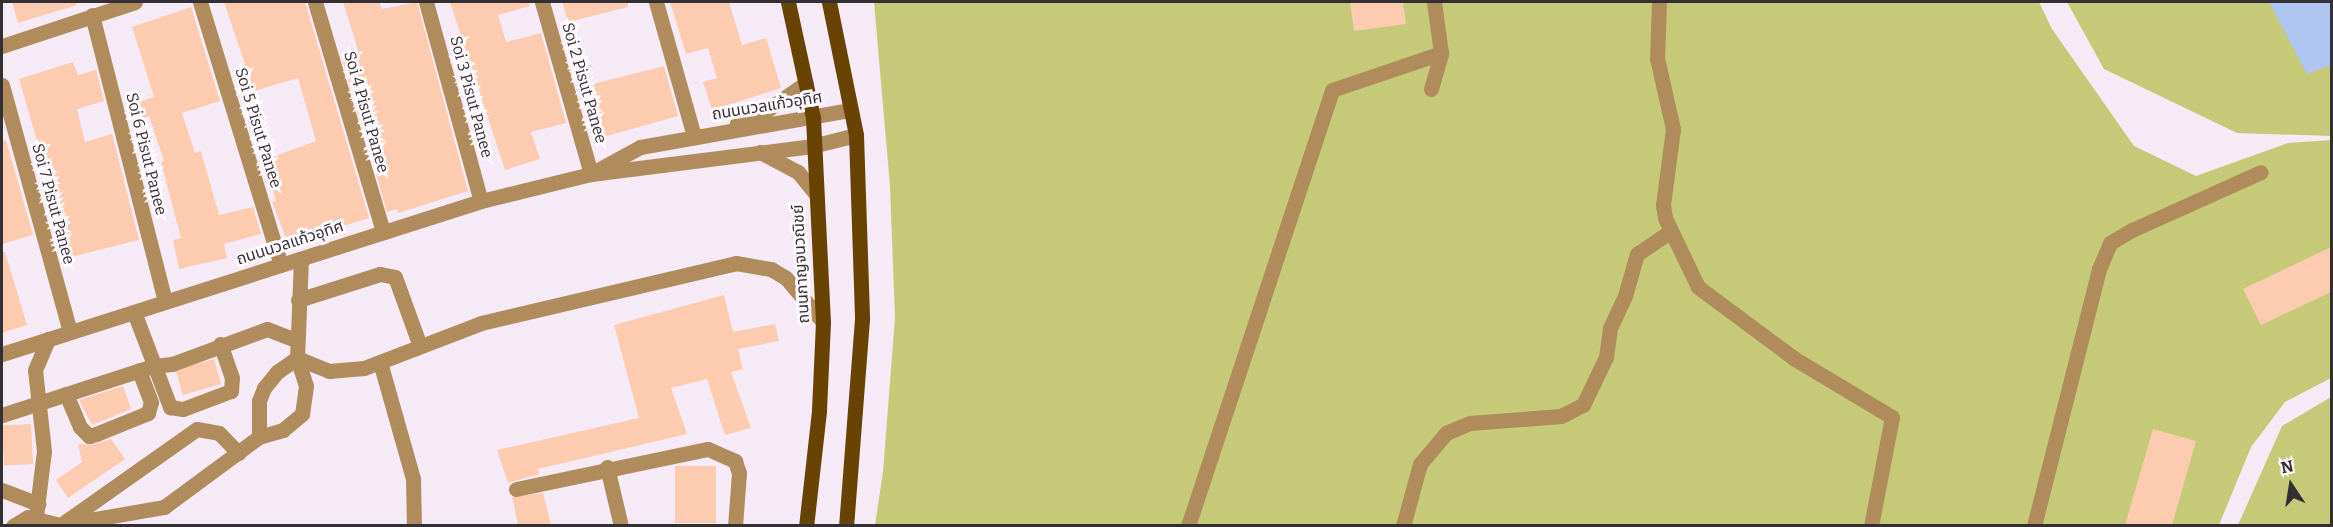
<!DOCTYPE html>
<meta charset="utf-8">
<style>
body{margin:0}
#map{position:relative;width:2333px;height:527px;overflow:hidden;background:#f5eaf5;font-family:Bitter,"Noto Sans Thai",serif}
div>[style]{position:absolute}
.green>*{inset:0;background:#c5c978}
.water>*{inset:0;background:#afc5f2}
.building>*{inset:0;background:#fdcbb0;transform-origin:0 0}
.minor>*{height:15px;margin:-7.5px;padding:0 7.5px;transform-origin:7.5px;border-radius:7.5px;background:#b08c5d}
.major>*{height:15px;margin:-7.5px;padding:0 7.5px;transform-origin:7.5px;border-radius:7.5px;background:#674200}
span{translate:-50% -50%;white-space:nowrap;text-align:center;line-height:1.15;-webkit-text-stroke:6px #fefafe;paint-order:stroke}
.street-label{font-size:16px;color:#332f33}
.frame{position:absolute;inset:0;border:3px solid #332f33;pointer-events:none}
.north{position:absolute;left:2261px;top:455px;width:60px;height:60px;-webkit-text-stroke:4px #fefafe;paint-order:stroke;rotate:348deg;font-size:16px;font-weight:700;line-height:24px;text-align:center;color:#332f33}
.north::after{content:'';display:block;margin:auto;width:21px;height:27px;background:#332f33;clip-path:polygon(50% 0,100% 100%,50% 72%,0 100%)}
</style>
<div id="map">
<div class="green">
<div style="clip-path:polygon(874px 2px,2039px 2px,2052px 29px,2134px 146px,2196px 176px,2288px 143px,2331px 140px,2331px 378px,2285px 402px,2251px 447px,2219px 525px,875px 525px,883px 472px,895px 318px,890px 186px)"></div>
<div style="clip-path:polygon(2067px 2px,2331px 2px,2331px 136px,2237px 133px,2104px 69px)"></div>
<div style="clip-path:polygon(2331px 397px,2331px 525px,2238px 525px,2282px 426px)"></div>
</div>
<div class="water">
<div style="clip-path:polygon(2269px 2px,2331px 2px,2331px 65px,2307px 74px)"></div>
</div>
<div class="building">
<div style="clip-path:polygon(12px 2px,76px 2px,77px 5px,18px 23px)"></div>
<div style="clip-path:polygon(224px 2px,305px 2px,369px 218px,288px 243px,272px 202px,276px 201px,264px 160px,316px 141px,298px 78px,254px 91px)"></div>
<div style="clip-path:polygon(343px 2px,379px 2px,382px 9px,417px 2px,468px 191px,398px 213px,397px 209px,387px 212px,375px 170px,385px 166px,376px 135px,365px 138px,342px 58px,359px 53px)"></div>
<div style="clip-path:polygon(450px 2px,529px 2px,530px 6px,498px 15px,506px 42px,541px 33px,566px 123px,531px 132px,540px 159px,505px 170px)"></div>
<div style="clip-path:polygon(562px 2px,628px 2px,628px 7px,568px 22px)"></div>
<div style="clip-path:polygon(670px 2px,729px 2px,742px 45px,766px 38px,781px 88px,712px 110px,703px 82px,717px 78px,708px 48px,686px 54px)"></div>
<div style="clip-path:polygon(1350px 2px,1403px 2px,1406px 24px,1354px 31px)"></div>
<div style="clip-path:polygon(191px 7px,220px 101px,182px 113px,195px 153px,201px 151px,219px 215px,253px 207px,261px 234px,224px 244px,227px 258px,179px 269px,173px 240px,181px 238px,161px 162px,164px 161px,149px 116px,141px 119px,136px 103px,154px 97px,132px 27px)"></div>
<div style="clip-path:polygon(73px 62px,78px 75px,96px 70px,104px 101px,77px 109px,85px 142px,112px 134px,139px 240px,71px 257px,19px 79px)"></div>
<div style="clip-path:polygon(664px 66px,678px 116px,603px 137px,594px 106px,583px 110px,577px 88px)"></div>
<div style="clip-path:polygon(6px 140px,33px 235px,2px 244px,2px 141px)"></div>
<div style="clip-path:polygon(2331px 247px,2331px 292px,2261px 325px,2243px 289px)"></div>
<div style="clip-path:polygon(2px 252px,5px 252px,27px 325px,2px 333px)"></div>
<div style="clip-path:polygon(724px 295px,733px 332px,775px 324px,779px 341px,738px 349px,743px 369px,731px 372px,751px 428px,725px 435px,707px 379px,671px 388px,687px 434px,538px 469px,539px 474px,508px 483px,497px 450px,639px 418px,614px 325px)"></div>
<div style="left:214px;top:359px;width:26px;height:40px;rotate:74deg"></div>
<div style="clip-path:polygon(123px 386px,131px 409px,92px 425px,79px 400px)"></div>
<div style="left:31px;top:424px;width:40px;height:29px;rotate:87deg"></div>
<div style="clip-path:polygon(2153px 429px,2196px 441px,2172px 525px,2125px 525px)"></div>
<div style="clip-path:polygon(111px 439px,125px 459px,68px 498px,56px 480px,82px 462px,78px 444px,92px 445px)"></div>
<div style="left:675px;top:466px;width:41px;height:57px"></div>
<div style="clip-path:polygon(543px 493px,551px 525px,518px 525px,512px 497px)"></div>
</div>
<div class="minor">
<div style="left:200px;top:2px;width:275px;rotate:72.9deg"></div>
<div style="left:315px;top:2px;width:240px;rotate:73.5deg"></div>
<div style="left:426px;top:2px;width:206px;rotate:74.6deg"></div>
<div style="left:542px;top:2px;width:179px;rotate:74.1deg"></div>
<div style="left:656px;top:2px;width:139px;rotate:74.2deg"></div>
<div style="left:1659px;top:2px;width:56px;rotate:92deg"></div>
<div style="left:1657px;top:58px;width:73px;rotate:77.3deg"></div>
<div style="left:1673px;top:129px;width:77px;rotate:97.5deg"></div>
<div style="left:1663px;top:205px;width:13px;rotate:81deg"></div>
<div style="left:1665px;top:218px;width:76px;rotate:64.4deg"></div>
<div style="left:1698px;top:287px;width:121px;rotate:36.6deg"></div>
<div style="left:1795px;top:359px;width:113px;rotate:30.9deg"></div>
<div style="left:1892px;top:417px;width:111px;rotate:100.9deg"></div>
<div style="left:92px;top:15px;width:296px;rotate:75.7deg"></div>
<div style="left:2px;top:46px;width:140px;rotate:-18.3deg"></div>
<div style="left:2px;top:85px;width:256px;rotate:74.6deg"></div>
<div style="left:1431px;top:89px;width:37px;rotate:-74deg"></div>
<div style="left:1441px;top:53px;width:51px;rotate:-97.8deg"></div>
<div style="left:737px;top:123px;width:33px;rotate:-23deg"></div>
<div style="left:767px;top:110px;width:47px;rotate:-34.7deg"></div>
<div style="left:760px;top:152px;width:43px;rotate:27.8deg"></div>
<div style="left:798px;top:172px;width:27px;rotate:51deg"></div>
<div style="left:596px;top:171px;width:50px;rotate:-28.6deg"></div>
<div style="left:640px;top:147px;width:212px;rotate:-10deg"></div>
<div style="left:301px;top:259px;width:99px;rotate:92.3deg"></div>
<div style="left:297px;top:358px;width:35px;rotate:22deg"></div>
<div style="left:329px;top:371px;width:35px;rotate:-5deg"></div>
<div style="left:364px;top:368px;width:125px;rotate:-21deg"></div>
<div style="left:481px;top:323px;width:262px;rotate:-13.2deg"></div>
<div style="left:736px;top:263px;width:36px;rotate:10deg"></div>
<div style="left:771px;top:269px;width:17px;rotate:31deg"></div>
<div style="left:786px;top:278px;width:57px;rotate:49.9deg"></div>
<div style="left:298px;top:300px;width:86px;rotate:-17.6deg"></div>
<div style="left:380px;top:274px;width:15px;rotate:11deg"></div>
<div style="left:395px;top:277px;width:73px;rotate:70.1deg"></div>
<div style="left:134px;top:312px;width:102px;rotate:69.2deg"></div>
<div style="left:170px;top:407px;width:13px;rotate:9deg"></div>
<div style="left:183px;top:409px;width:51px;rotate:-20.6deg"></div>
<div style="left:231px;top:391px;width:13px;rotate:-86deg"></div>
<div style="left:232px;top:378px;width:36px;rotate:-109deg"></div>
<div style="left:2px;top:354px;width:503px;rotate:-17.71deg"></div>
<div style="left:481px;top:201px;width:113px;rotate:-13.8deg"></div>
<div style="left:591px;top:174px;width:223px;rotate:-7.2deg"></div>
<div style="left:812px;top:146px;width:45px;rotate:-14deg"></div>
<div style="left:297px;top:358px;width:29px;rotate:72deg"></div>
<div style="left:306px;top:386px;width:28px;rotate:98deg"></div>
<div style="left:302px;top:414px;width:25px;rotate:140deg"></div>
<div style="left:283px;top:430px;width:25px;rotate:164deg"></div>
<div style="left:259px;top:437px;width:36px;rotate:-90deg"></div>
<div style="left:259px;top:401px;width:14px;rotate:-69deg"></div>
<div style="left:264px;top:388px;width:21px;rotate:-51deg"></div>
<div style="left:277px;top:372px;width:24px;rotate:-35deg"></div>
<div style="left:380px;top:362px;width:122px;rotate:74.2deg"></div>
<div style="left:413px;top:479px;width:47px;rotate:88.8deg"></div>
<div style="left:66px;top:394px;width:36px;rotate:67deg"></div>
<div style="left:80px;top:427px;width:13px;rotate:45deg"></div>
<div style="left:89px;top:436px;width:7px;rotate:-16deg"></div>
<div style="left:96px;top:434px;width:56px;rotate:-22deg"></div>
<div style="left:148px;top:413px;width:11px;rotate:-75deg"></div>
<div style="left:151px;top:402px;width:34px;rotate:-111deg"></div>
<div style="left:2px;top:415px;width:159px;rotate:-18deg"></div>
<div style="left:153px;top:366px;width:19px;rotate:-6deg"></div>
<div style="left:172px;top:364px;width:101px;rotate:-20.2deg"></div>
<div style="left:267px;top:329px;width:30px;rotate:21deg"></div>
<div style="left:607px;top:467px;width:61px;rotate:76.7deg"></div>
<div style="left:516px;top:489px;width:196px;rotate:-11.8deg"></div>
<div style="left:708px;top:449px;width:30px;rotate:24deg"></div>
<div style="left:735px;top:461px;width:13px;rotate:72deg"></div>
<div style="left:739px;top:473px;width:53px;rotate:94.3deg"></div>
<div style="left:2px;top:490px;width:39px;rotate:21deg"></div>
<div style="left:36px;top:516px;width:65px;rotate:-83deg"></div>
<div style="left:44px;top:451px;width:81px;rotate:-96.3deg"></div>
<div style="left:35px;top:370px;width:34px;rotate:-67deg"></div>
<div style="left:65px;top:522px;width:161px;rotate:-35.2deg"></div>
<div style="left:197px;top:429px;width:22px;rotate:10deg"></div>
<div style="left:219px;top:433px;width:28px;rotate:46deg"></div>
<div style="left:13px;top:526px;width:17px;rotate:-31deg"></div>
<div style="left:28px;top:517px;width:33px;rotate:14deg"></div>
<div style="left:60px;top:525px;width:106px;rotate:-9.8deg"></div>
<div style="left:164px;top:507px;width:118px;rotate:-36.4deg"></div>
<div style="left:1188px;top:526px;width:459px;rotate:-71.7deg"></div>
<div style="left:1332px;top:90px;width:115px;rotate:-18.7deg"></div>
<div style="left:1403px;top:526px;width:64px;rotate:-74.7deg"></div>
<div style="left:1420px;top:464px;width:40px;rotate:-50deg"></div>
<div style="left:1446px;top:433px;width:26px;rotate:-23deg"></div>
<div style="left:1470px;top:423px;width:91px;rotate:-4.4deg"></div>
<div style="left:1561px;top:416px;width:25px;rotate:-27deg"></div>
<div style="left:1583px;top:405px;width:53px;rotate:-64.4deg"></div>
<div style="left:1606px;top:357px;width:29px;rotate:-82deg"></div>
<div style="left:1610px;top:328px;width:35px;rotate:-65deg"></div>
<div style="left:1625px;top:296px;width:44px;rotate:-74.1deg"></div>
<div style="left:1637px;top:254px;width:41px;rotate:-34.1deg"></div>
<div style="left:2034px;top:526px;width:265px;rotate:-75.8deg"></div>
<div style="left:2099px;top:269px;width:28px;rotate:-67deg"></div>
<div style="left:2110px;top:243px;width:26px;rotate:-31deg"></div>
<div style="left:2132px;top:230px;width:141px;rotate:-24.2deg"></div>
</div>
<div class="major">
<div style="left:788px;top:2px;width:119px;rotate:77.8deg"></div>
<div style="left:813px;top:118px;width:204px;rotate:87.2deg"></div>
<div style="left:823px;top:322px;width:89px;rotate:92.6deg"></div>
<div style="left:819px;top:411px;width:116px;rotate:96.4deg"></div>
<div style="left:829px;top:2px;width:136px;rotate:78.5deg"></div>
<div style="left:856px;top:135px;width:184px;rotate:88.1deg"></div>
<div style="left:862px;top:319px;width:208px;rotate:94.4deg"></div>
</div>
<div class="street-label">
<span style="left:584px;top:83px;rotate:74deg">Soi 2 Pisut Panee</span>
<span style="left:471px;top:97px;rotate:75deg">Soi 3 Pisut Panee</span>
<span style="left:767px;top:106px;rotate:-9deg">ถนนนวลแก้วอุทิศ</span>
<span style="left:366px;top:112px;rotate:74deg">Soi 4 Pisut Panee</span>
<span style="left:258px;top:128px;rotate:73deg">Soi 5 Pisut Panee</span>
<span style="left:146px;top:154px;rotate:76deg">Soi 6 Pisut Panee</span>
<span style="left:53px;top:204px;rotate:75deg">Soi 7 Pisut Panee</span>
<span style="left:290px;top:243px;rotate:-18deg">ถนนนวลแก้วอุทิศ</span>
<span style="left:801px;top:264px;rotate:-93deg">ถนนกาญจนวณิชย์</span>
</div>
<div class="frame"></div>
<div class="north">N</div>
</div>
